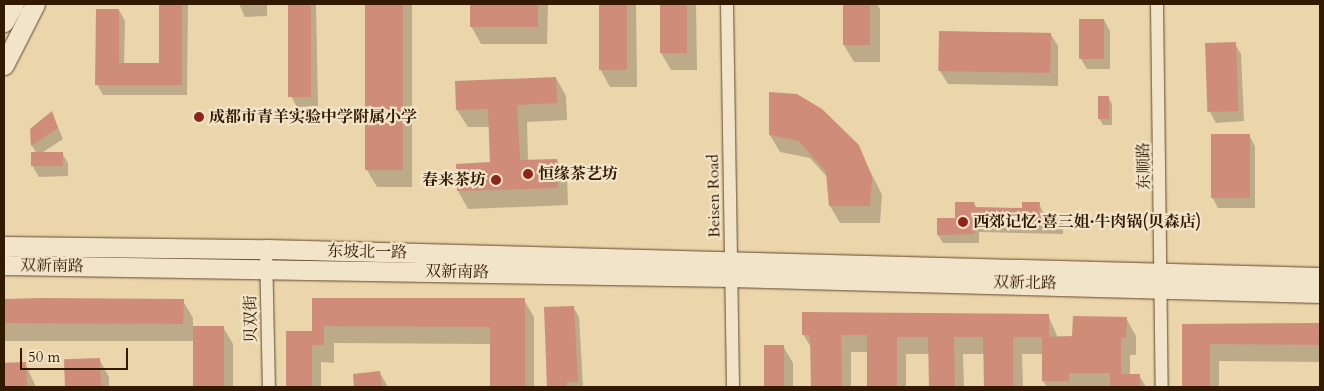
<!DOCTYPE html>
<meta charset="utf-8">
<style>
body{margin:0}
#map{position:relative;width:1324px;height:391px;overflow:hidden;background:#ebd5ab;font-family:Cardo,"Noto Serif SC",serif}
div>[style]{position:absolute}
.shadow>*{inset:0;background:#0003;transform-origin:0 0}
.building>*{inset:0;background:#ce8c79;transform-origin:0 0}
.roads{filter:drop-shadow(0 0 1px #60492c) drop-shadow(0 0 1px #60492c)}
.street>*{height:12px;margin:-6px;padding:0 6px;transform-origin:6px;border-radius:6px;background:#f2e4c8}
.secondary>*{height:19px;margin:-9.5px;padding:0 9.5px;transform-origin:9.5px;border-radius:9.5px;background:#f2e4c8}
.dots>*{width:14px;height:14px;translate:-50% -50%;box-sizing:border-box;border:2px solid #f2e4c8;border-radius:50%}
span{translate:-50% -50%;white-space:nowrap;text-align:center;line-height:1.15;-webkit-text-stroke:4.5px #f2e4c8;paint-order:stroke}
.poi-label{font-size:16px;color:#321a02;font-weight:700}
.left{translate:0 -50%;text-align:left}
.right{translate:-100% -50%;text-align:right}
.street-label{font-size:16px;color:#321a02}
.frame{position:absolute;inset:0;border:5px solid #321a02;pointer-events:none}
.scale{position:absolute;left:20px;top:348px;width:108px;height:22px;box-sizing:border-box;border:2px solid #321a02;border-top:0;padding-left:6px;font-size:15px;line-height:18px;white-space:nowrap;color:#321a02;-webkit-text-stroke:4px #f2e4c8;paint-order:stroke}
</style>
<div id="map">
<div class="shadow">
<div style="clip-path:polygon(160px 4px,188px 4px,187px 95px,103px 95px,97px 84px,119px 10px,125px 21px,124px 64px,160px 64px)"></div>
<div style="clip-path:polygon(239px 4px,267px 4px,267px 16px,245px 17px)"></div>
<div style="clip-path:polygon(290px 4px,316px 4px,318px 106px,297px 107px,291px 96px)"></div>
<div style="clip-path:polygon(367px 4px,412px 4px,412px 187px,377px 187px,367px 170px)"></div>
<div style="clip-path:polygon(472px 4px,548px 4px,547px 44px,481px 44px,471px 26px)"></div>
<div style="clip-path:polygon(600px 4px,636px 4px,637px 87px,610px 87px,600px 69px)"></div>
<div style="clip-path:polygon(661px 4px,696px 4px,697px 70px,671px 70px,661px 53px)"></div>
<div style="clip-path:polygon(844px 4px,877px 4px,880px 9px,880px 62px,854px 62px,844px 45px)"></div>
<div style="clip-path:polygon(1104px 20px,1110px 31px,1110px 69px,1087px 69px,1081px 59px)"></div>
<div style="clip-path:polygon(940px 32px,1050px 33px,1058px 46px,1058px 86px,948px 84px,940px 71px)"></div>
<div style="clip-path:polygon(1235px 44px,1241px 54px,1244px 121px,1216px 123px,1210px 112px)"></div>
<div style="clip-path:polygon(556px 78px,566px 96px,567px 120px,527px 122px,528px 161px,557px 160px,567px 178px,568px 205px,468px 209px,458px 191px,457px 165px,491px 164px,490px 127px,468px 127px,457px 110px)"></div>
<div style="clip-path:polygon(1108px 97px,1112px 104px,1112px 125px,1103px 125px,1099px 118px)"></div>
<div style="clip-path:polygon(52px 113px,63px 139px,40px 154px,62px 153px,68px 163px,68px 176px,39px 177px,33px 167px,32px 154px,37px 154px,32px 146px,31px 130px)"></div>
<div style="clip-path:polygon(770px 135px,858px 146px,882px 195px,880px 223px,840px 223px,830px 206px,828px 178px,810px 158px,780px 152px)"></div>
<div style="clip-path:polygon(1249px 135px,1255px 146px,1255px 208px,1218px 208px,1212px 197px)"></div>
<div style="clip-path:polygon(974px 203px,977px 209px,1023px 209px,1039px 204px,1044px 214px,1058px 214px,1063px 223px,1063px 234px,979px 232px,979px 243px,943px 243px,938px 235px)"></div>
<div style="clip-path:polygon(313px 299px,524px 300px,534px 317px,534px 387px,491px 387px,491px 344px,334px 343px,334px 363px,321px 362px,321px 387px,287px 387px,287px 332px,313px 333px)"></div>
<div style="clip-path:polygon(4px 301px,183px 301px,193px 318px,193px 327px,223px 327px,233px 344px,233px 387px,194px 387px,194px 341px,4px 341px)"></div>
<div style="clip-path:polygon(573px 307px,579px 317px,583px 387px,548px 387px,545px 308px)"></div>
<div style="clip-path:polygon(1048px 315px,1058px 338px,1074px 337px,1126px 318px,1136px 336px,1136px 355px,1130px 355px,1130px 375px,1139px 375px,1146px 387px,1047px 387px,1043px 381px,1043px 354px,1022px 354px,1023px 387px,985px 387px,985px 354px,963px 354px,964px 387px,930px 387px,930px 354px,906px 354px,906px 387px,869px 387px,869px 352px,851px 352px,851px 387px,813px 387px,812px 349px,803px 334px)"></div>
<div style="clip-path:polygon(1184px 325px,1320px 325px,1320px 362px,1219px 361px,1219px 387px,1184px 387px)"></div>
<div style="clip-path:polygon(765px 346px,783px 346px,793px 363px,793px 387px,766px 387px)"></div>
<div style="clip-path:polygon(99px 359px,109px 377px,109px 387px,67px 387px,66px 360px)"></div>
<div style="clip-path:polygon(25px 363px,36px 387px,4px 387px,4px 364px)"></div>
<div style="clip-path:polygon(380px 373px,388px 387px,355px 387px,354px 375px)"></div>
<div style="left:1262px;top:386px;width:21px;height:1px"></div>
</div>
<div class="building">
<div style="clip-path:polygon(159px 4px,182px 4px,182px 85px,95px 85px,96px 9px,119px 9px,119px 63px,159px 63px)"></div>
<div style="left:288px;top:4px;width:23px;height:93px"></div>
<div style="left:365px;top:4px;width:38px;height:166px"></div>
<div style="left:470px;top:4px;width:68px;height:23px"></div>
<div style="left:599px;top:4px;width:28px;height:66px"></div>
<div style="left:660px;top:4px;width:27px;height:49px"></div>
<div style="left:843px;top:4px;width:27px;height:41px"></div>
<div style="left:1079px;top:19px;width:25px;height:40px"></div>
<div style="left:939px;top:31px;width:112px;height:40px;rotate:1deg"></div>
<div style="left:1236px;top:42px;width:69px;height:31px;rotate:88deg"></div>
<div style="clip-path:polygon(556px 77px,557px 103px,517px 105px,520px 160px,557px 159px,558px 188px,457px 191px,456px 164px,490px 162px,488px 109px,456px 110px,455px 81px)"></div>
<div style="clip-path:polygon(769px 92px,797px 94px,822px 109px,859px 145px,872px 177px,870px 206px,829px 206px,826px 172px,799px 141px,769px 135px)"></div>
<div style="left:1098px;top:96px;width:11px;height:23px"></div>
<div style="clip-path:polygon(52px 111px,58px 128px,31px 146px,30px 129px)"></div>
<div style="left:1211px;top:134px;width:39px;height:64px"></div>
<div style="left:63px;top:152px;width:14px;height:32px;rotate:90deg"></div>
<div style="clip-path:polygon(955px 202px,974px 202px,975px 207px,1022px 208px,1022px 202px,1040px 202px,1039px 213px,1059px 213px,1059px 225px,975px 224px,975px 234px,937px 235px,937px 218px,955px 218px)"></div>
<div style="clip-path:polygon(41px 298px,184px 299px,183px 324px,4px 323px,4px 299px)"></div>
<div style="clip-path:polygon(312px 298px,525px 298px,525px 387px,490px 387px,490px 327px,324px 326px,324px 345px,312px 345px,312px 387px,286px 387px,286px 331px,312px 331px)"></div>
<div style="clip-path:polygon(574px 306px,578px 382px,567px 382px,567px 387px,547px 387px,544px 307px)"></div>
<div style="clip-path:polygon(802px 312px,1049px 314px,1049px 337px,1013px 337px,1013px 387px,984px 387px,983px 337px,954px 337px,955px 387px,929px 387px,928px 337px,897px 337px,897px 387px,867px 387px,867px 335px,841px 335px,842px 387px,811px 387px,810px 335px,802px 335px)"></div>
<div style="clip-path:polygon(1073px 316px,1127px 317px,1126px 338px,1121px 338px,1121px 374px,1140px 374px,1140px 387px,1110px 387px,1110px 373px,1069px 373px,1069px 381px,1042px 381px,1042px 337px,1072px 336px)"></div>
<div style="clip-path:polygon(1320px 323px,1320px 345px,1210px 344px,1210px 387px,1182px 387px,1182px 324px)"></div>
<div style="left:193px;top:326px;width:31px;height:61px"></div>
<div style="left:764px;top:345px;width:20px;height:42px"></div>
<div style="left:100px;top:358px;width:29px;height:36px;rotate:88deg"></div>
<div style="left:26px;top:362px;width:25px;height:22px;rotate:88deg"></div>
<div style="clip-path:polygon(380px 371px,382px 387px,354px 387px,353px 374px)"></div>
</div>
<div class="roads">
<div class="street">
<div style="left:727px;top:4px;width:383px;rotate:89.1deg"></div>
<div style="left:1157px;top:4px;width:383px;rotate:89.3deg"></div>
<div style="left:266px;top:249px;width:138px;rotate:88.8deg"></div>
</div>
<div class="secondary">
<div style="left:4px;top:22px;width:21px;rotate:-61deg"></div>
<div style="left:4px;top:65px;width:68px;rotate:-63.1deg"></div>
<div style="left:4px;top:246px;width:262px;rotate:0.7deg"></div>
<div style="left:266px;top:249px;width:1054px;rotate:1.52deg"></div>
<div style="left:4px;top:265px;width:726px;rotate:0.95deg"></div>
<div style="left:730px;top:277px;width:590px;rotate:1.55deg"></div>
</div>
</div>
<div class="dots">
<div style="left:199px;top:117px;background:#8f2418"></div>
<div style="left:528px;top:174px;background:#8f2418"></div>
<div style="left:496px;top:180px;background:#8f2418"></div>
<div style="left:963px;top:222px;background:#8f2418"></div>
</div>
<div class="poi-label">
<span class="left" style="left:209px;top:117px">成都市青羊实验中学附属小学</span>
<span class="left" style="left:538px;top:174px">恒缘茶艺坊</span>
<span class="right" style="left:486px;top:180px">春来茶坊</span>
<span class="left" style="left:973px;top:222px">西郊记忆·喜三姐·牛肉锅(贝森店)</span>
</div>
<div class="street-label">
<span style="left:1144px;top:166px;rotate:-91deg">东顺路</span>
<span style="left:714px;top:196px;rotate:-91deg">Beisen Road</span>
<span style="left:367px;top:252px;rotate:1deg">东坡北一路</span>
<span style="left:52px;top:266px;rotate:1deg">双新南路</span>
<span style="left:457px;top:272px;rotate:1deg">双新南路</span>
<span style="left:1025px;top:283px;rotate:1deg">双新北路</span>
<span style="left:251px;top:319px;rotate:-91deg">贝双街</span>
</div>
<div class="frame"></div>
<div class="scale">50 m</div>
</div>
